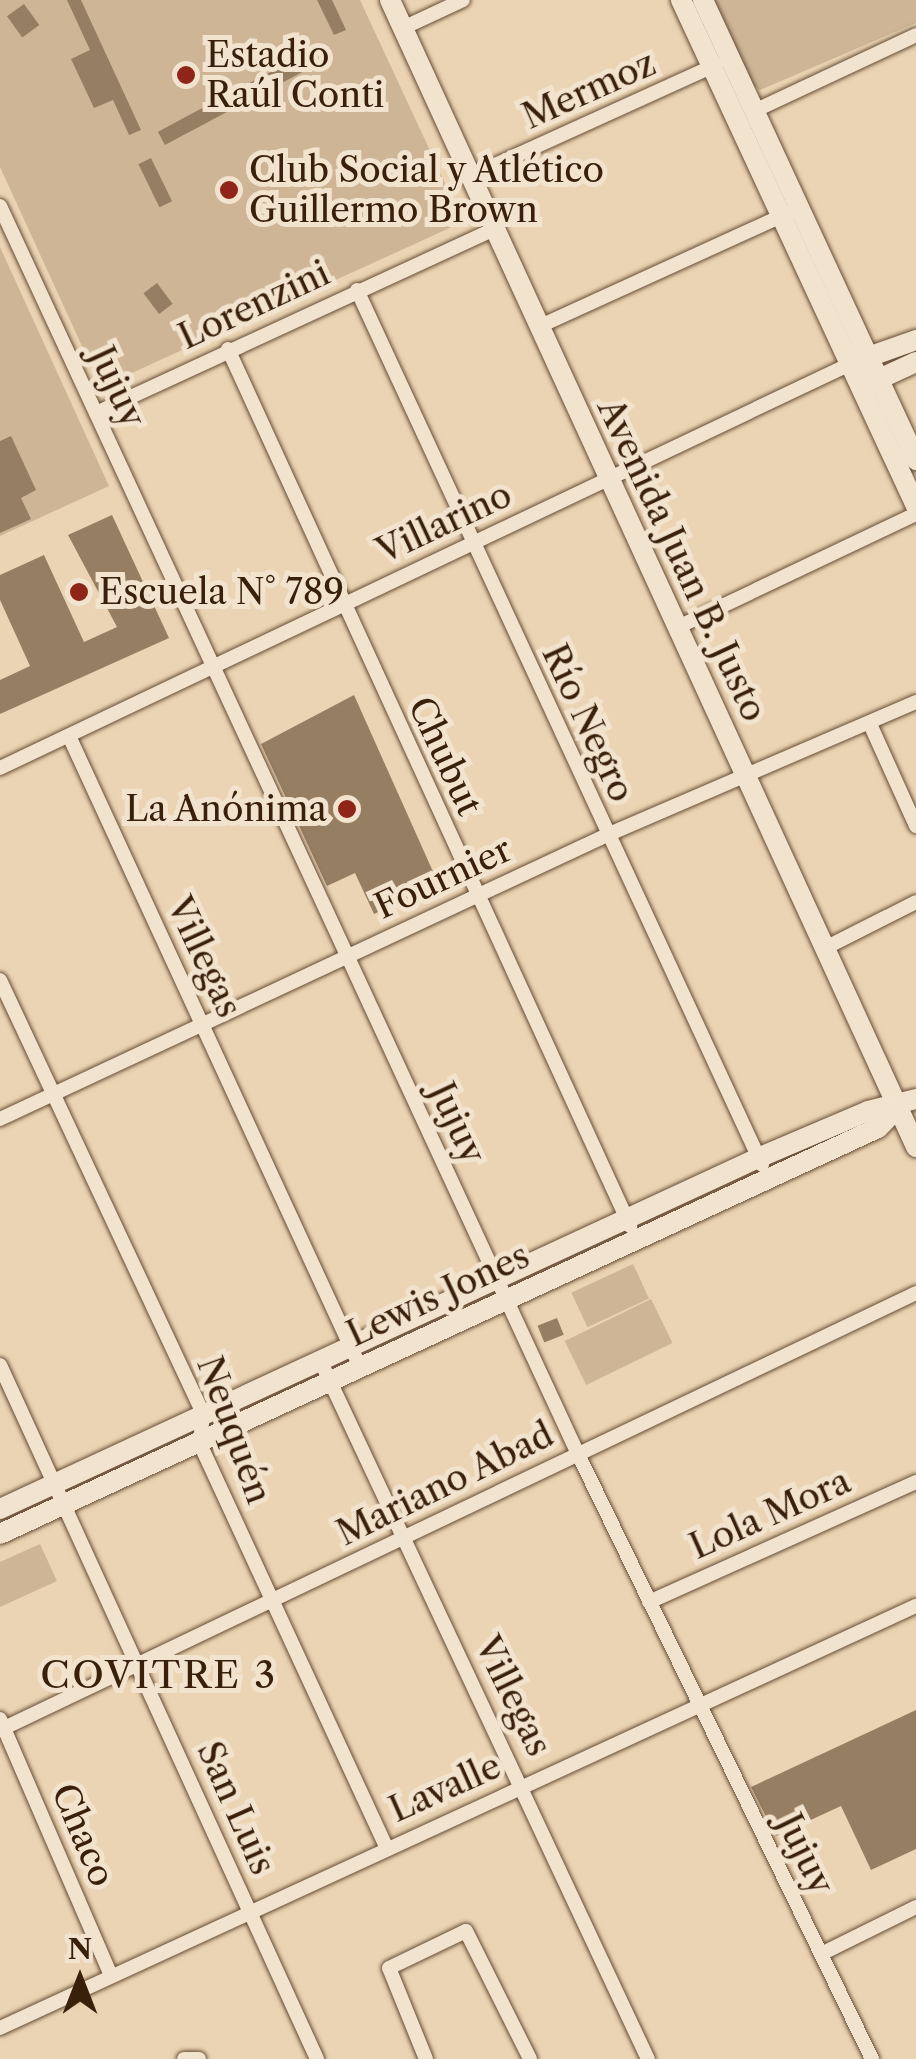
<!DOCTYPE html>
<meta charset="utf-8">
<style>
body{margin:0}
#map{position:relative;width:916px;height:2059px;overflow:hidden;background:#ebd4b3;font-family:"Libre Caslon Text",serif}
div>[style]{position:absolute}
.green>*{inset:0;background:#cdb596;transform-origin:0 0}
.building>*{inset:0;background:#967e62;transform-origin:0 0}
.roads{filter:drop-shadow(0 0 2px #664d35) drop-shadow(0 0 2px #664d35)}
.street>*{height:14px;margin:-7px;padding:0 7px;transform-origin:7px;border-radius:7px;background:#f2e3ce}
.secondary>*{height:20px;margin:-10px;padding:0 10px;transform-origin:10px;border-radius:10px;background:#f2e3ce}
.dots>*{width:28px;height:28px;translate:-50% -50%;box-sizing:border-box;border:5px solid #f2e3ce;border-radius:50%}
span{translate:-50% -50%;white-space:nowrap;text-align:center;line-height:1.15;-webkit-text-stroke:10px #f2e3ce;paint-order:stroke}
.poi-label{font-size:35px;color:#39200b}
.left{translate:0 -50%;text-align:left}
.right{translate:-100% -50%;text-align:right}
.street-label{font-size:35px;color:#39200b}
.neighbourhood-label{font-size:38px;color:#39200b;letter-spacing:2.5px}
.north{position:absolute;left:30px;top:1929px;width:100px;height:100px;-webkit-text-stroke:8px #f2e3ce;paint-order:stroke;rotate:0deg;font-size:28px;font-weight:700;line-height:40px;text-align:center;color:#39200b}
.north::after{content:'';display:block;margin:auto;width:35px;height:45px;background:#39200b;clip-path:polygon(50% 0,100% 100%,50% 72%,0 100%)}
</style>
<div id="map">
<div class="green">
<div style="clip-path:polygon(0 0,360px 0,459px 213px,454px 226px,110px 383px,101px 366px,92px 368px,0 167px)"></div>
<div style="clip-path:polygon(712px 0,916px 0,916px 23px,760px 90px,750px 83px)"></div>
<div style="clip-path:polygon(0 247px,109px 486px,0 536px)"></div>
<div style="left:633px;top:1264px;width:38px;height:68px;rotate:65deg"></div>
<div style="left:651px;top:1299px;width:49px;height:96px;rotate:64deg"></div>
<div style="clip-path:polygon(40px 1544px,57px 1581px,0 1607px,0 1562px)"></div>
</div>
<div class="building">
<div style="clip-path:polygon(67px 0,81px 0,141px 130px,129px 135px,113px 100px,94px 108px,71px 59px,90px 50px)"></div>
<div style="clip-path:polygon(317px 0,332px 0,346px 30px,334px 35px)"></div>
<div style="left:24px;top:4px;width:26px;height:21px;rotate:54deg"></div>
<div style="left:323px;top:44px;width:15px;height:187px;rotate:62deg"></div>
<div style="left:151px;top:158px;width:48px;height:14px;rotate:64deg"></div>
<div style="left:157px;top:283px;width:26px;height:17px;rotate:53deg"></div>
<div style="clip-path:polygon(11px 436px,36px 490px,21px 498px,31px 519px,0 533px,0 441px)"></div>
<div style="clip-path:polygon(112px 515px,169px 638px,0 714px,0 680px,30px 666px,0 600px,0 575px,44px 555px,84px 642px,117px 627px,68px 535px)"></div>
<div style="clip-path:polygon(354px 695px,435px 876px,431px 888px,374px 914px,355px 873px,327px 886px,261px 744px)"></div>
<div style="left:557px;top:1318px;width:18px;height:21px;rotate:68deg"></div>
<div style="clip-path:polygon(916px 1710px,916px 1849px,871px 1870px,841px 1806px,776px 1836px,751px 1787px)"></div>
</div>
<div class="roads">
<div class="street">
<div style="left:403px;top:28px;width:66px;rotate:-25deg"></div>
<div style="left:754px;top:111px;width:179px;rotate:-25.1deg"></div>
<div style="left:471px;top:176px;width:269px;rotate:-24.4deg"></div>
<div style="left:0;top:206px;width:1373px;rotate:65.15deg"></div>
<div style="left:577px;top:1452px;width:675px;rotate:64.08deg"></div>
<div style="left:357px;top:290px;width:964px;rotate:65.16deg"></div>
<div style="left:538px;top:327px;width:275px;rotate:-24.5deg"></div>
<div style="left:228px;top:349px;width:965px;rotate:65.37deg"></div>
<div style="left:96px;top:413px;width:438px;rotate:-24.8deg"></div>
<div style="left:678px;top:627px;width:263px;rotate:-25.4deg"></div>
<div style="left:870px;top:724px;width:112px;rotate:65.7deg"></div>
<div style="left:69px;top:736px;width:695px;rotate:65.24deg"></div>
<div style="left:0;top:768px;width:941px;rotate:-25.42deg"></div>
<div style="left:829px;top:946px;width:97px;rotate:-26.8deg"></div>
<div style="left:0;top:980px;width:479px;rotate:64.9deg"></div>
<div style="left:203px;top:1414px;width:30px;rotate:96deg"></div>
<div style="left:200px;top:1444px;width:444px;rotate:65.2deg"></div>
<div style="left:0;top:1119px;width:670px;rotate:-25.07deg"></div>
<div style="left:607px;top:835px;width:336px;rotate:-23.3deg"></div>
<div style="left:321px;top:1362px;width:770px;rotate:64.87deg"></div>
<div style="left:0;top:1365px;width:763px;rotate:65.45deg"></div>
<div style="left:649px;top:1602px;width:293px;rotate:-24.2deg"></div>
<div style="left:0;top:1719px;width:280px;rotate:66.6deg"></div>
<div style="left:0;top:1730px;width:1015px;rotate:-25.5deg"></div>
<div style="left:821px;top:1954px;width:106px;rotate:-26.3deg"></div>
<div style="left:0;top:2028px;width:1009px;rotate:-24.74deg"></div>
<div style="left:184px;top:2059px;width:15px"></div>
<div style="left:426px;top:2059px;width:98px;rotate:-112.1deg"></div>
<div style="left:389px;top:1968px;width:85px;rotate:-25.7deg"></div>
<div style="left:466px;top:1931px;width:143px;rotate:63.4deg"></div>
</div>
<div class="secondary">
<div style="left:390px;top:0;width:1262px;rotate:65.36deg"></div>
<div style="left:681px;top:0;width:558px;rotate:65.09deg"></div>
<div style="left:703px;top:0;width:507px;rotate:65.15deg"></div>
<div style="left:857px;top:361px;width:63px;rotate:-19.6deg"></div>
<div style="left:868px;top:384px;width:53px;rotate:-24.6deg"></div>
<div style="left:0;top:1509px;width:835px;rotate:-24.85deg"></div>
<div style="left:758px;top:1158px;width:120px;rotate:-23.1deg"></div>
<div style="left:868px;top:1111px;width:49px;rotate:-14deg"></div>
<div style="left:0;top:1534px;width:967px;rotate:-24.82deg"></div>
<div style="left:878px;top:1128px;width:29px;rotate:-46deg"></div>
</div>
</div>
<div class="dots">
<div style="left:186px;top:75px;background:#8f2418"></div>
<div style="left:229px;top:190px;background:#8f2418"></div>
<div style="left:79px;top:592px;background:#8f2418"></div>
<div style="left:347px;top:809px;background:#8f2418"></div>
</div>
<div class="poi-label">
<span class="left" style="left:206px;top:75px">Estadio<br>Raúl Conti</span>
<span class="left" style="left:249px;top:190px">Club Social y Atlético<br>Guillermo Brown</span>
<span class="left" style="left:99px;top:592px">Escuela N° 789</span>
<span class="right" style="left:327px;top:809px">La Anónima</span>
</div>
<div class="street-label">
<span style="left:589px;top:90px;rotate:-24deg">Mermoz</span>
<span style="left:254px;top:305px;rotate:-25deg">Lorenzini</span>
<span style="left:117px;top:387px;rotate:65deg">Jujuy</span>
<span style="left:444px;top:523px;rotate:-25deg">Villarino</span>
<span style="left:682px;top:560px;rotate:65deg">Avenida Juan B. Justo</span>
<span style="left:588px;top:723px;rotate:65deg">Río Negro</span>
<span style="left:445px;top:756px;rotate:65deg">Chubut</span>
<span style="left:443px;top:878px;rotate:-25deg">Fournier</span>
<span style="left:204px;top:957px;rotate:65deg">Villegas</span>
<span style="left:457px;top:1123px;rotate:65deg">Jujuy</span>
<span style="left:438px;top:1295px;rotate:-25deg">Lewis Jones</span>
<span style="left:234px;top:1430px;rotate:70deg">Neuquén</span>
<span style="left:445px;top:1484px;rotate:-26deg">Mariano Abad</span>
<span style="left:770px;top:1514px;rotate:-24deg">Lola Mora</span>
<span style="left:513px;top:1696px;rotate:64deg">Villegas</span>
<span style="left:445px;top:1788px;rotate:-24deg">Lavalle</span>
<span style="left:236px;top:1808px;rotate:66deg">San Luis</span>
<span style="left:83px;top:1835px;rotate:67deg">Chaco</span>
<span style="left:805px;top:1854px;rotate:64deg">Jujuy</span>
</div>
<div class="neighbourhood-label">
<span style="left:159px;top:1675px">COVITRE 3</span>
</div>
<div class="north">N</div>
</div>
